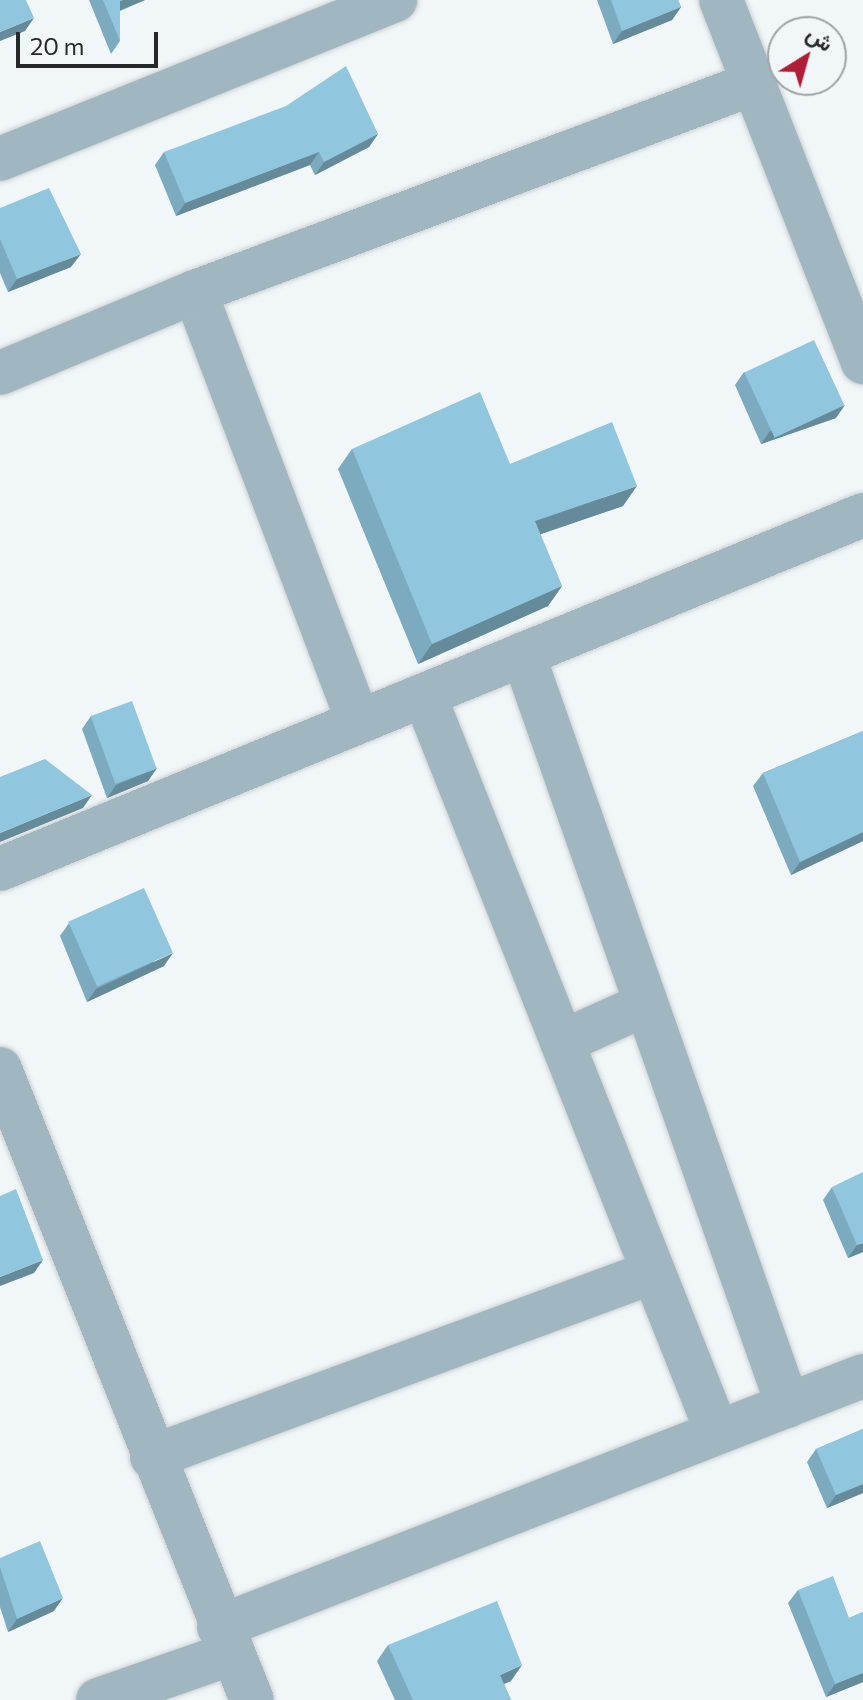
<!DOCTYPE html>
<meta charset="utf-8">
<style>
body{margin:0}
#map{position:relative;width:863px;height:1700px;overflow:hidden;background:#f1f6f8;font-family:Commissioner,Vazirmatn,sans-serif}
div>[style]{position:absolute}
.roads{filter:drop-shadow(0 0 2px #cdd1d3) drop-shadow(0 0 2px #cdd1d3)}
.minor>*{height:44px;margin:-22px;padding:0 22px;transform-origin:22px;border-radius:22px;background:#a0b7c2}
.wall>*{inset:0;background:#7caabf}
.shaded-wall>*{inset:0;background:#658b9b}
.building>*{inset:0;background:#90c6de;transform-origin:0 0}
span{translate:-50% -50%;white-space:nowrap;text-align:center;line-height:1.15;-webkit-text-stroke:6px #f1f6f8;paint-order:stroke}
.north{position:absolute;left:767px;top:16px;width:80px;height:80px;box-sizing:border-box;background:#f1f6f8;border:2px solid #a0a4a5;border-radius:50%;rotate:37deg;font-size:22px;font-weight:700;line-height:32px;text-align:center;color:#272829}
.north::after{content:'';display:block;margin:auto;width:28px;height:36px;background:#b01d39;clip-path:polygon(50% 0,100% 100%,50% 72%,0 100%)}
.scale{position:absolute;left:16px;top:32px;width:142px;height:36px;box-sizing:border-box;border:4px solid #272829;border-top:0;padding-left:10px;font-size:24px;line-height:28px;white-space:nowrap;color:#272829;-webkit-text-stroke:6px #f1f6f8;paint-order:stroke}
</style>
<div id="map">
<div class="roads">
<div class="minor">
<div style="left:721px;top:0;width:389px;rotate:68.6deg"></div>
<div style="left:0;top:159px;width:426px;rotate:-21.9deg"></div>
<div style="left:195px;top:292px;width:459px;rotate:69.2deg"></div>
<div style="left:0;top:373px;width:211px;rotate:-22.6deg"></div>
<div style="left:195px;top:292px;width:595px;rotate:-20.48deg"></div>
<div style="left:523px;top:654px;width:797px;rotate:70.59deg"></div>
<div style="left:425px;top:697px;width:791px;rotate:68.33deg"></div>
<div style="left:0;top:869px;width:933px;rotate:-22.3deg"></div>
<div style="left:562px;top:1042px;width:90px;rotate:-24.3deg"></div>
<div style="left:0;top:1069px;width:679px;rotate:68.23deg"></div>
<div style="left:152px;top:1457px;width:534px;rotate:-20.27deg"></div>
<div style="left:219px;top:1627px;width:691px;rotate:-21.29deg"></div>
<div style="left:98px;top:1700px;width:143px;rotate:-19.2deg"></div>
</div>
</div>
<div class="wall">
<div style="clip-path:polygon(89px 0,145px 0,120px 11px,120px 41px,111px 54px)"></div>
<div style="clip-path:polygon(597px 0,678px 0,681px 7px,672px 20px,613px 44px)"></div>
<div style="clip-path:polygon(378px 134px,369px 147px,315px 175px,310px 165px,176px 216px,155px 165px,164px 152px)"></div>
<div style="clip-path:polygon(0 208px,71px 267px,8px 292px,0 273px)"></div>
<div style="clip-path:polygon(744px 372px,836px 418px,761px 444px,735px 385px)"></div>
<div style="clip-path:polygon(352px 449px,510px 464px,623px 506px,540px 534px,562px 586px,548px 606px,418px 664px,338px 469px)"></div>
<div style="clip-path:polygon(91px 716px,157px 768px,148px 781px,107px 798px,82px 729px)"></div>
<div style="clip-path:polygon(863px 731px,863px 841px,791px 875px,753px 786px,763px 773px)"></div>
<div style="clip-path:polygon(69px 923px,164px 966px,87px 1002px,60px 936px)"></div>
<div style="clip-path:polygon(832px 1187px,863px 1252px,848px 1258px,823px 1200px)"></div>
<div style="clip-path:polygon(863px 1429px,863px 1493px,827px 1508px,807px 1462px,816px 1449px)"></div>
<div style="clip-path:polygon(0 1558px,54px 1611px,8px 1632px,0 1607px)"></div>
<div style="clip-path:polygon(798px 1590px,849px 1618px,863px 1612px,863px 1682px,826px 1697px,788px 1603px)"></div>
<div style="clip-path:polygon(388px 1645px,511px 1681px,504px 1684px,511px 1700px,395px 1700px,377px 1661px)"></div>
</div>
<div class="shaded-wall">
<div style="clip-path:polygon(123px 0,145px 0,111px 14px,120px 1px)"></div>
<div style="clip-path:polygon(681px 7px,672px 20px,613px 44px,622px 31px)"></div>
<div style="clip-path:polygon(34px 18px,25px 31px,0 41px,0 32px)"></div>
<div style="clip-path:polygon(378px 134px,369px 147px,315px 175px,324px 162px)"></div>
<div style="clip-path:polygon(319px 152px,310px 165px,176px 216px,185px 203px)"></div>
<div style="clip-path:polygon(81px 254px,71px 267px,8px 292px,17px 279px)"></div>
<div style="clip-path:polygon(845px 405px,836px 418px,761px 444px,770px 431px)"></div>
<div style="clip-path:polygon(637px 486px,623px 506px,521px 541px,535px 521px)"></div>
<div style="clip-path:polygon(562px 586px,548px 606px,418px 664px,432px 644px)"></div>
<div style="clip-path:polygon(157px 768px,148px 781px,107px 798px,116px 785px)"></div>
<div style="clip-path:polygon(92px 795px,83px 808px,0 842px,0 833px)"></div>
<div style="clip-path:polygon(863px 832px,863px 841px,791px 875px,800px 862px)"></div>
<div style="clip-path:polygon(173px 953px,164px 966px,87px 1002px,96px 989px)"></div>
<div style="clip-path:polygon(863px 1243px,863px 1252px,848px 1258px,857px 1245px)"></div>
<div style="clip-path:polygon(43px 1260px,34px 1273px,0 1286px,0 1277px)"></div>
<div style="clip-path:polygon(863px 1484px,863px 1493px,827px 1508px,836px 1495px)"></div>
<div style="clip-path:polygon(63px 1598px,54px 1611px,8px 1632px,17px 1619px)"></div>
<div style="clip-path:polygon(522px 1665px,511px 1681px,489px 1690px,500px 1675px)"></div>
<div style="clip-path:polygon(863px 1673px,863px 1682px,826px 1697px,835px 1684px)"></div>
</div>
<div class="building">
<div style="clip-path:polygon(0 0,26px 0,34px 18px,0 32px)"></div>
<div style="clip-path:polygon(103px 0,123px 0,120px 1px,120px 41px)"></div>
<div style="clip-path:polygon(611px 0,678px 0,681px 7px,622px 31px)"></div>
<div style="clip-path:polygon(346px 66px,378px 134px,324px 162px,319px 152px,185px 203px,164px 152px,286px 106px)"></div>
<div style="clip-path:polygon(49px 188px,81px 254px,17px 279px,0 239px,0 208px)"></div>
<div style="left:814px;top:340px;width:72px;height:77px;rotate:65deg"></div>
<div style="clip-path:polygon(480px 392px,510px 464px,612px 422px,637px 486px,535px 521px,562px 586px,432px 644px,352px 449px)"></div>
<div style="left:132px;top:701px;width:72px;height:44px;rotate:70deg"></div>
<div style="clip-path:polygon(863px 731px,863px 832px,800px 862px,763px 773px)"></div>
<div style="clip-path:polygon(45px 759px,92px 795px,0 833px,0 777px)"></div>
<div style="left:144px;top:888px;width:71px;height:83px;rotate:66deg"></div>
<div style="clip-path:polygon(863px 1172px,863px 1243px,857px 1245px,832px 1187px)"></div>
<div style="clip-path:polygon(16px 1189px,43px 1260px,0 1277px,0 1196px)"></div>
<div style="clip-path:polygon(863px 1429px,863px 1484px,836px 1495px,816px 1449px)"></div>
<div style="clip-path:polygon(40px 1541px,63px 1598px,17px 1619px,0 1567px,0 1558px)"></div>
<div style="clip-path:polygon(833px 1576px,849px 1618px,863px 1612px,863px 1673px,835px 1684px,798px 1590px)"></div>
<div style="clip-path:polygon(497px 1601px,522px 1665px,500px 1675px,511px 1700px,413px 1700px,388px 1645px)"></div>
</div>
<div class="north">ش</div>
<div class="scale">20 m</div>
</div>
